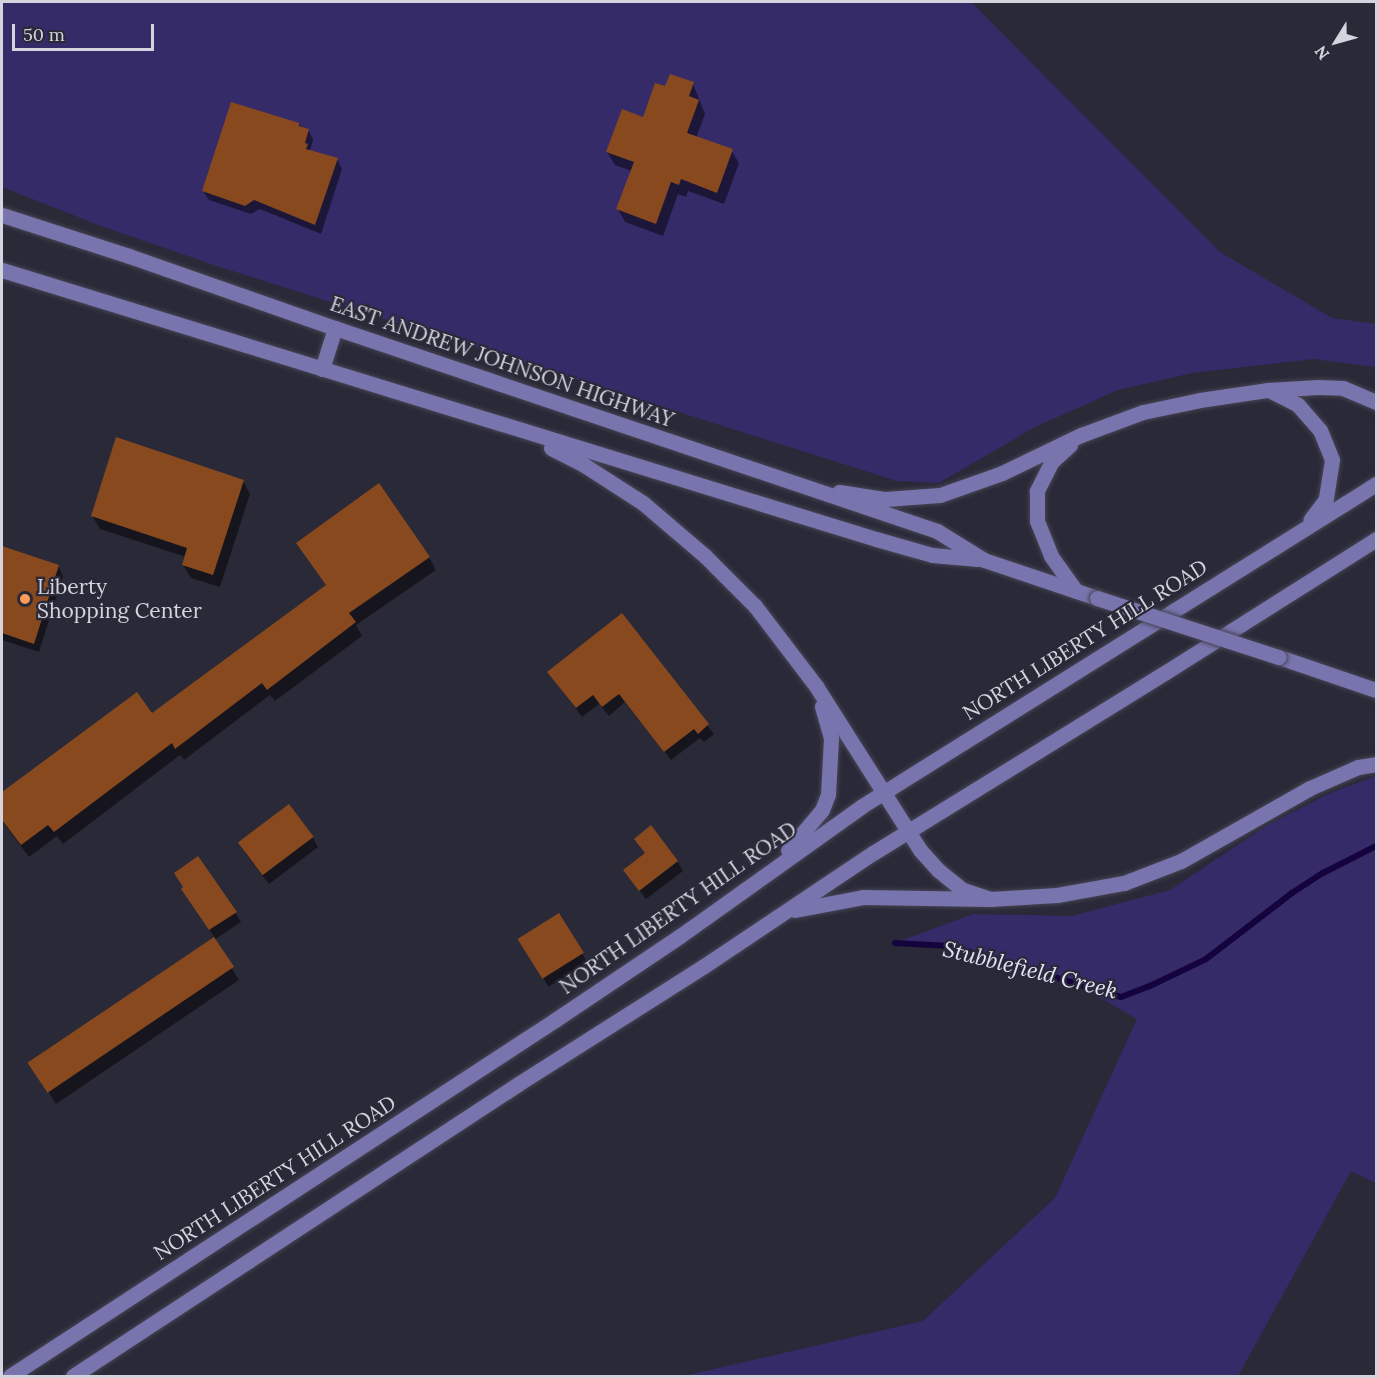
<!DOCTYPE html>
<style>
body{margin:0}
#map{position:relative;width:1378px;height:1378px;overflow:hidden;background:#2a2938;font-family:Lora,serif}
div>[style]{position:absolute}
.green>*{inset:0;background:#352b69}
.shadow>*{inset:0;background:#0007;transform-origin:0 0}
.stream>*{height:6px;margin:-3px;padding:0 3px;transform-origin:3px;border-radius:3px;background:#14033d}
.building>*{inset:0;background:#87491d;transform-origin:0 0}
.roads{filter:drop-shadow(0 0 2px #454453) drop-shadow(0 0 2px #454453)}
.secondary>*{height:15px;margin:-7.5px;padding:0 7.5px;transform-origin:7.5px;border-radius:7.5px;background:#7874ad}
.bridges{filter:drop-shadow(0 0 2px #454453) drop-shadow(0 0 2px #454453)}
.secondary-bridge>*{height:15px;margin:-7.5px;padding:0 7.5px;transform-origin:7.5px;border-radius:7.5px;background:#7874ad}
.dots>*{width:16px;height:16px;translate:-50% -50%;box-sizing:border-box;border:3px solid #2a2938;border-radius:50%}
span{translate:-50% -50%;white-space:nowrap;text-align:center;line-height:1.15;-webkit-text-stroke:4.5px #2a2938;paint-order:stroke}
.street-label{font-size:21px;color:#d4d4de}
.poi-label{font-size:21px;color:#d4d4de}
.left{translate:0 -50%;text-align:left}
.water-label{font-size:22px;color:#e2e2f9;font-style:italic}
.frame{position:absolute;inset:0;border:3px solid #d4d4de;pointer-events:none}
.north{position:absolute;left:1306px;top:12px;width:60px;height:60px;-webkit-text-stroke:4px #2a2938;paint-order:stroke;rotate:233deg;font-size:16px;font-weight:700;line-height:24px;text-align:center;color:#d4d4de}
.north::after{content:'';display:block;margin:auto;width:21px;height:27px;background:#d4d4de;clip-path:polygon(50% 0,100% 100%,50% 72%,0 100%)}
.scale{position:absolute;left:12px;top:24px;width:142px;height:27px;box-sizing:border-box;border:3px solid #d4d4de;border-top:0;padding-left:8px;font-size:18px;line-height:21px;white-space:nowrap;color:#d4d4de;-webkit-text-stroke:4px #2a2938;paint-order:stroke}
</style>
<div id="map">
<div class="green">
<div style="clip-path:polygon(2px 2px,971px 2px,1220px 252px,1332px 318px,1376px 324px,1376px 367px,1313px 359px,1192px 373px,1118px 390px,1035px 427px,939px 483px,897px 481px,217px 266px,101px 226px,2px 187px)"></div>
<div style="clip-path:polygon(1376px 776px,1376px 1183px,1351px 1171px,1238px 1376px,684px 1376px,923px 1321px,1055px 1198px,1137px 1019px,1068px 979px,950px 946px,895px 943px,973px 914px,1072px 916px,1170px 890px,1266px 826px,1328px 794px)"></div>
</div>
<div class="shadow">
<div style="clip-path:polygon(693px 84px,705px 114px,696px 138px,731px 150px,739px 163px,724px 204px,688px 191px,686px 197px,678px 194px,663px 236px,625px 222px,618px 209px,632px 171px,615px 165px,607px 152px,644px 119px,666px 88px)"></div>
<div style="clip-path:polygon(298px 124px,308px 130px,313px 139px,310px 151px,337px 159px,342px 169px,321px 234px,260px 209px,251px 214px,209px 200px,203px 191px)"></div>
<div style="clip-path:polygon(243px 481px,250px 494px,220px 587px,191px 578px,183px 565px,186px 557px,100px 529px,92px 516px)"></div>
<div style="clip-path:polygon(2px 548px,58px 566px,63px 576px,39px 652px,2px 640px)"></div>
<div style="clip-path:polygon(429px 557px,436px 570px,356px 625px,362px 636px,275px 701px,270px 695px,184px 760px,180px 755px,63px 844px,57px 836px,29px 857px,2px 821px,2px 794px,136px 694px,152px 715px)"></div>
<div style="clip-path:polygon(622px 615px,714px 734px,704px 742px,700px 738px,671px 760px,625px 702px,609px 716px,599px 704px,582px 717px,549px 673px)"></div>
<div style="clip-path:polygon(313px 838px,318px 847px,269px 884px,245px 853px)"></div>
<div style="clip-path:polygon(636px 839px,677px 861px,683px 871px,646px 899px,631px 879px,646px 854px)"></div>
<div style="clip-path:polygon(185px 888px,235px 912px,241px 922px,214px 940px,239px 980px,56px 1104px,30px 1063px,215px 938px,188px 898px)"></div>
<div style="left:559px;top:915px;width:56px;height:46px;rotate:59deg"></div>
</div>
<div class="stream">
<div style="left:895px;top:943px;width:55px;rotate:3.1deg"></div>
<div style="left:950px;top:946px;width:178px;rotate:16.6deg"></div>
<div style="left:1121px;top:997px;width:31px;rotate:-21deg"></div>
<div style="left:1150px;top:986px;width:62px;rotate:-25.7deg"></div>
<div style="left:1206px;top:959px;width:108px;rotate:-37.5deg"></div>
<div style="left:1292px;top:893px;width:37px;rotate:-33deg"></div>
<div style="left:1323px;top:873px;width:59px;rotate:-27deg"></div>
</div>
<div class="building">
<div style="clip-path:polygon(670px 74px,694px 82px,689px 96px,699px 100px,687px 133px,733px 149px,717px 193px,681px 179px,679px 185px,671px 182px,656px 224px,616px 209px,634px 162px,606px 152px,622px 109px,643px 117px,655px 83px,665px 86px)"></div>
<div style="clip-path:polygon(231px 102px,299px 123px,299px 126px,309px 129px,305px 143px,308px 144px,306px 149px,338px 158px,315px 225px,254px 200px,245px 206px,202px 191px)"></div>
<div style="clip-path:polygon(116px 437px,244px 480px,213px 575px,182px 565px,187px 548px,91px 516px)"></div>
<div style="clip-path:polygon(379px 483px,430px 557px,349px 613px,356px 622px,267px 690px,262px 683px,175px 749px,172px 743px,54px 832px,48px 825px,21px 845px,2px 820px,2px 792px,137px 692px,152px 713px,326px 585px,296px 543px)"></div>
<div style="clip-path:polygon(2px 546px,59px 565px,34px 644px,2px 633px)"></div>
<div style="clip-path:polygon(622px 613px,709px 724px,698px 734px,694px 729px,664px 752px,619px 694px,602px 707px,593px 695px,576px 708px,547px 672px)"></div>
<div style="left:289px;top:804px;width:41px;height:64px;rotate:53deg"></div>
<div style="clip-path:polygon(651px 825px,678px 861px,639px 891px,623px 870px,645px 853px,634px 839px)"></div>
<div style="clip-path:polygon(198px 856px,237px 912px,209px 930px,181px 889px,183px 887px,174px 873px)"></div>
<div style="left:559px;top:913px;width:47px;height:49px;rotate:58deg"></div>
<div style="left:214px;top:937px;width:36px;height:225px;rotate:56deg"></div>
</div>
<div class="roads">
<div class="secondary">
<div style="left:2px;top:215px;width:133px;rotate:17.9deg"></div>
<div style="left:129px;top:256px;width:218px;rotate:19.3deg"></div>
<div style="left:335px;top:328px;width:635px;rotate:18.63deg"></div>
<div style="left:937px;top:531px;width:55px;rotate:31.7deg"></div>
<div style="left:984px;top:560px;width:119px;rotate:18.6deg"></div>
<div style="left:2px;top:270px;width:914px;rotate:17.11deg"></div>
<div style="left:876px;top:539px;width:58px;rotate:15.9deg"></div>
<div style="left:932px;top:555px;width:46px;rotate:5deg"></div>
<div style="left:322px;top:369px;width:43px;rotate:-72.4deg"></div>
<div style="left:1271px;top:391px;width:30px;rotate:27deg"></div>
<div style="left:1298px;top:405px;width:33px;rotate:49deg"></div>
<div style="left:1320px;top:430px;width:32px;rotate:68deg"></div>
<div style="left:1332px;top:460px;width:39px;rotate:99deg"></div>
<div style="left:1326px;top:499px;width:26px;rotate:127deg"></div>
<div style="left:1070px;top:445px;width:24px;rotate:138deg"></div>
<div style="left:1052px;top:461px;width:34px;rotate:117deg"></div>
<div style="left:1037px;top:491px;width:30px;rotate:90deg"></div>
<div style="left:1037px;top:521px;width:38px;rotate:68deg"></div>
<div style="left:1051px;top:556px;width:43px;rotate:54.5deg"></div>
<div style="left:551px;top:448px;width:37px;rotate:27deg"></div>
<div style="left:584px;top:465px;width:70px;rotate:32.8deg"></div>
<div style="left:643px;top:503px;width:82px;rotate:40.5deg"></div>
<div style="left:705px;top:556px;width:71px;rotate:45deg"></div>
<div style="left:755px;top:606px;width:101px;rotate:52.7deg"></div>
<div style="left:816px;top:686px;width:194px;rotate:57.6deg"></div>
<div style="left:920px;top:850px;width:27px;rotate:48deg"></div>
<div style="left:938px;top:870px;width:32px;rotate:39deg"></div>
<div style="left:963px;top:890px;width:28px;rotate:18deg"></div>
<div style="left:839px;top:492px;width:47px;rotate:8.7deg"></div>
<div style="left:885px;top:499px;width:55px;rotate:-4.2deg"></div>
<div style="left:940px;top:495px;width:66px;rotate:-19.5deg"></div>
<div style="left:1002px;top:473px;width:88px;rotate:-25.7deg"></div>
<div style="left:1081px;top:435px;width:66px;rotate:-20.4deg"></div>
<div style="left:1143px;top:412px;width:58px;rotate:-11.9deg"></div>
<div style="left:1200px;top:400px;width:69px;rotate:-8.4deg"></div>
<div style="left:1268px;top:390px;width:50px;rotate:-3.4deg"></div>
<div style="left:1318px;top:387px;width:25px;rotate:2deg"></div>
<div style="left:1343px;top:388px;width:36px;rotate:23deg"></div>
<div style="left:1279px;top:657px;width:102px;rotate:18.8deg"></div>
<div style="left:788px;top:850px;width:52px;rotate:-49.6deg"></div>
<div style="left:822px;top:810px;width:17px;rotate:-69deg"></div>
<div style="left:828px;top:794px;width:56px;rotate:-86.9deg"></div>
<div style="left:831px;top:738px;width:33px;rotate:-106deg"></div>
<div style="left:795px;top:910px;width:69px;rotate:-10.8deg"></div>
<div style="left:863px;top:897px;width:127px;rotate:0.9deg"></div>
<div style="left:990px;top:899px;width:67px;rotate:-3.4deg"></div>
<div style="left:1057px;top:895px;width:68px;rotate:-10.2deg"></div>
<div style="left:1124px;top:883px;width:61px;rotate:-21.1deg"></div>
<div style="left:1181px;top:861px;width:148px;rotate:-29.5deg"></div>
<div style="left:1310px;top:788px;width:52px;rotate:-23.6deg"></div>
<div style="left:1358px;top:767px;width:18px;rotate:-9deg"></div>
<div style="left:10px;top:1376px;width:651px;rotate:-33.15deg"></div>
<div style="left:555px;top:1020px;width:151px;rotate:-33.9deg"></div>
<div style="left:680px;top:936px;width:224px;rotate:-35.5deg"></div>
<div style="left:862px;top:806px;width:607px;rotate:-32.07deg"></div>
<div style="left:73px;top:1376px;width:532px;rotate:-33.27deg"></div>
<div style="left:518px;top:1084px;width:220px;rotate:-32.4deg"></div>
<div style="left:704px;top:966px;width:203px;rotate:-33.8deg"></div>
<div style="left:873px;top:853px;width:344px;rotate:-31.7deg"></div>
<div style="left:1166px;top:672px;width:249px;rotate:-32.3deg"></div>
</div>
</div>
<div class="bridges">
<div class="secondary-bridge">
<div style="left:1097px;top:598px;width:191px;rotate:18deg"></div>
</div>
</div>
<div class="dots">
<div style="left:25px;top:599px;background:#fe9b58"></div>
</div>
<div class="street-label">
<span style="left:502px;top:362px;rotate:19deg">EAST ANDREW JOHNSON HIGHWAY</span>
<span style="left:1085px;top:640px;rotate:-32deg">NORTH LIBERTY HILL ROAD</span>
<span style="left:678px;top:908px;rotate:-35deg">NORTH LIBERTY HILL ROAD</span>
<span style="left:275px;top:1178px;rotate:-33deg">NORTH LIBERTY HILL ROAD</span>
</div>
<div class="poi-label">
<span class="left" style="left:37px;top:599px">Liberty<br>Shopping Center</span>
</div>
<div class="water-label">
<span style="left:1030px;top:970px;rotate:14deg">Stubblefield Creek</span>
</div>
<div class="frame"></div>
<div class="north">N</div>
<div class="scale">50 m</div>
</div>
